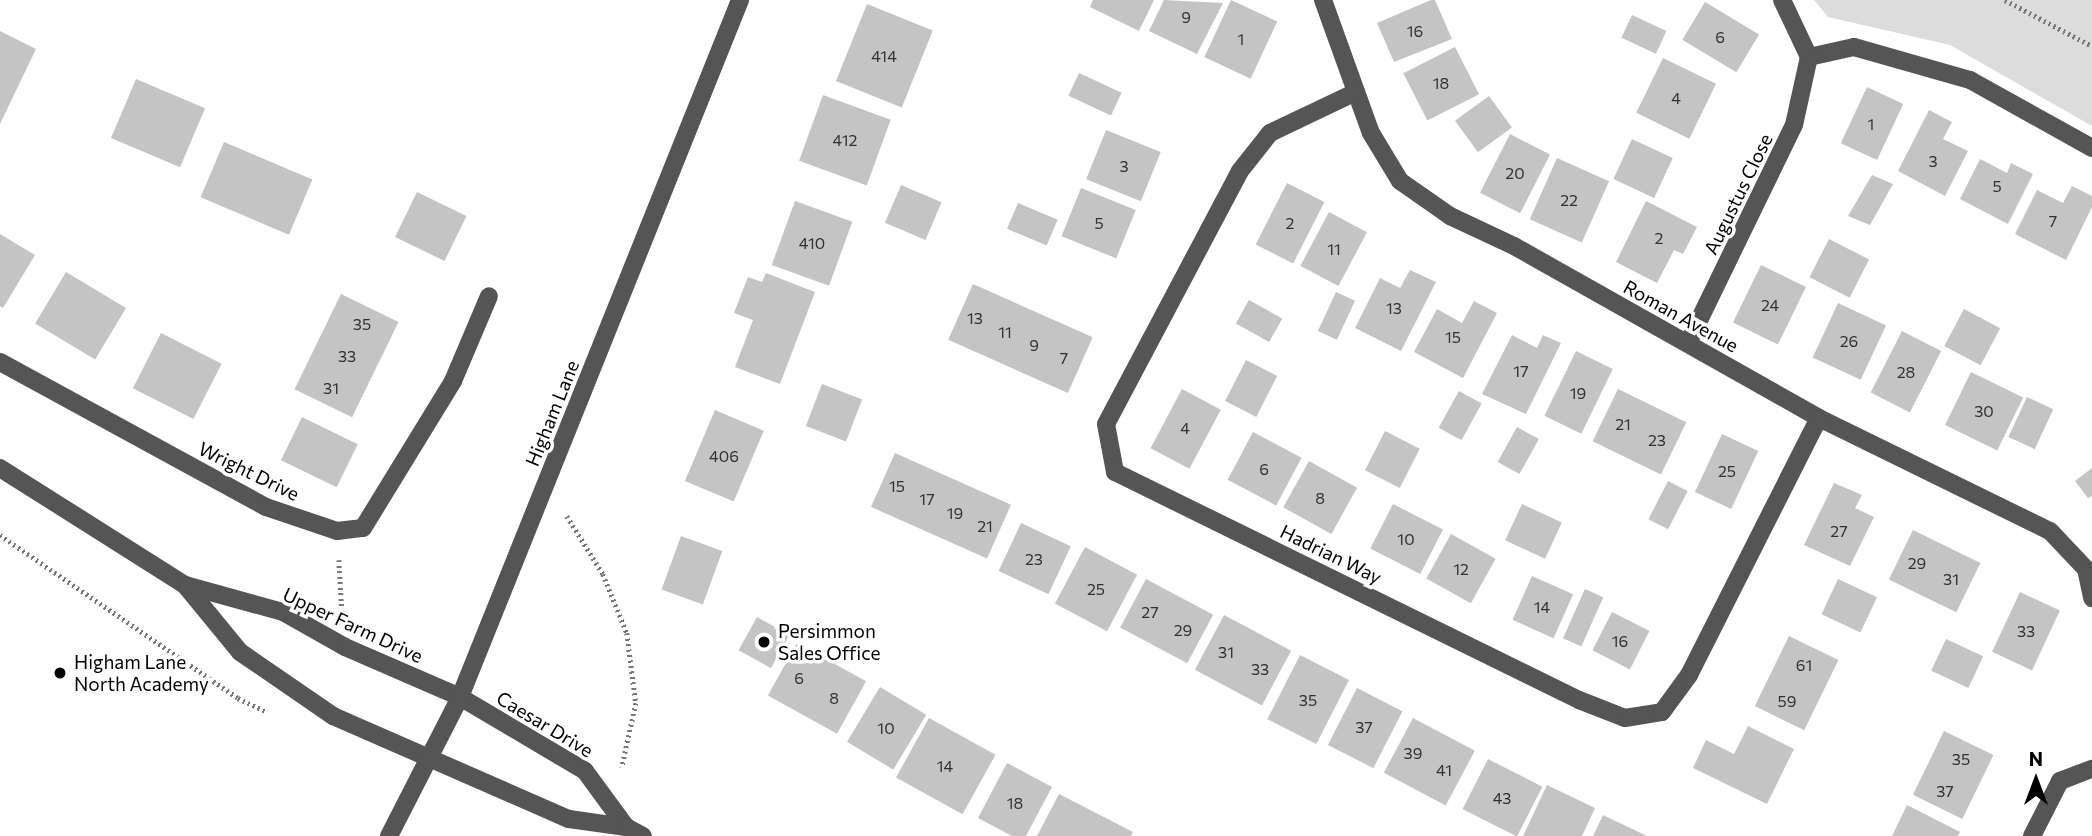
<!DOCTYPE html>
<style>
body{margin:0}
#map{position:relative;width:2092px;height:836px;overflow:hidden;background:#fff;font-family:Commissioner,sans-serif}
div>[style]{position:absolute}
.green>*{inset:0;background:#dcdcdc}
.building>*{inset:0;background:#c4c4c4;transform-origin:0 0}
.path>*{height:4.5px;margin-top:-2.25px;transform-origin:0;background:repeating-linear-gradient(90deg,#777 0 2px,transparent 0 5.5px)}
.minor>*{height:18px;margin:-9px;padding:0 9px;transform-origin:9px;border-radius:9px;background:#555}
.dots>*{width:19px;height:19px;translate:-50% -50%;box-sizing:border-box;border:4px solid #fff;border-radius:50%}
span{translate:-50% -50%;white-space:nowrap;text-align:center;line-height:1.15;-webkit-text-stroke:7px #fff;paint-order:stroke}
.number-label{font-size:16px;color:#313131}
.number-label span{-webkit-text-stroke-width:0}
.street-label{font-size:19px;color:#000}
.poi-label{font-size:19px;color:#000}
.left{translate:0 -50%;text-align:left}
.north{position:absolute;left:2001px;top:745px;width:70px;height:70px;-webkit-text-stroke:5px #fff;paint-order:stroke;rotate:0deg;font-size:19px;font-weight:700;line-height:28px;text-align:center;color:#000}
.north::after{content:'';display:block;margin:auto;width:24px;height:32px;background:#000;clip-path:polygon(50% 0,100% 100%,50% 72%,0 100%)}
</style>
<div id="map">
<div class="green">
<div style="clip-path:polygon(1814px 0,2092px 0,2092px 126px,1950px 45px,1828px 17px)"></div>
</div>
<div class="building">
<div style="clip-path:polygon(1093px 0,1154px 0,1139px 31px,1090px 7px)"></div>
<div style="clip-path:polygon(1164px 0,1223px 3px,1197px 54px,1149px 31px)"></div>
<div style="left:1231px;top:0;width:51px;height:63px;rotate:25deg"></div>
<div style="clip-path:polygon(1431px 0,1435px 0,1452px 39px,1394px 62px,1377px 23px)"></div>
<div style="left:1705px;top:2px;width:63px;height:44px;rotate:31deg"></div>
<div style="left:867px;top:4px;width:71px;height:83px;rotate:22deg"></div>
<div style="left:1632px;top:15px;width:38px;height:25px;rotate:25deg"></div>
<div style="clip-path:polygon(0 31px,36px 49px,0 124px)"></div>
<div style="left:1455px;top:47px;width:53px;height:58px;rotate:63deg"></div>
<div style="left:1663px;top:58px;width:59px;height:61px;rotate:26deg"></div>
<div style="left:1079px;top:73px;width:47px;height:25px;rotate:25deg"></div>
<div style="left:136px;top:79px;width:75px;height:64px;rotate:23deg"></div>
<div style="left:1867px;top:87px;width:40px;height:62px;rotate:25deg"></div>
<div style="left:823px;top:95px;width:72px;height:70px;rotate:20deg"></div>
<div style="left:1489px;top:96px;width:39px;height:42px;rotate:54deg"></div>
<div style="clip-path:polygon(1929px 110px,1952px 122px,1943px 139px,1968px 151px,1945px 196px,1898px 171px)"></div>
<div style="left:1106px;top:130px;width:59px;height:53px;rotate:22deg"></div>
<div style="left:1510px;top:134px;width:45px;height:66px;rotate:27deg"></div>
<div style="left:1632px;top:139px;width:45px;height:44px;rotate:25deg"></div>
<div style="left:224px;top:142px;width:96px;height:60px;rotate:23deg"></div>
<div style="left:1557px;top:158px;width:57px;height:67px;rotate:24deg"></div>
<div style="clip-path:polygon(1980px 159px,2007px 173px,2011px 163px,2033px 174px,2008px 224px,1960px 199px)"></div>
<div style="clip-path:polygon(1872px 175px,1893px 184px,1870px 225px,1848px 216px)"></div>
<div style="left:1287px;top:183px;width:42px;height:69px;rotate:27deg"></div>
<div style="left:901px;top:185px;width:44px;height:41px;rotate:23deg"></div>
<div style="clip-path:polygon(2072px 186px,2092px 196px,2092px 207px,2066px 260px,2015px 234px,2037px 190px,2063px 203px)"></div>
<div style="left:1081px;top:188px;width:59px;height:52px;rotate:22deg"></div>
<div style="left:417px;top:192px;width:55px;height:50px;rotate:26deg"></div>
<div style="left:795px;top:201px;width:61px;height:68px;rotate:20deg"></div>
<div style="clip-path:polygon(1646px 201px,1697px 227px,1683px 254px,1674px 250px,1657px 283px,1616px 262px)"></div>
<div style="left:1018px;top:203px;width:43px;height:28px;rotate:23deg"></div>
<div style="left:1329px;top:212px;width:43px;height:61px;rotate:28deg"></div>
<div style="clip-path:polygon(0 234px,35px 255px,3px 308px,0 306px)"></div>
<div style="left:1829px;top:239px;width:45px;height:43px;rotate:27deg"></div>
<div style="left:1761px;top:265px;width:50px;height:64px;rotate:26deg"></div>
<div style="clip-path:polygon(1410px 270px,1436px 282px,1401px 351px,1355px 328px,1380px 278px,1400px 288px)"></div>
<div style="left:66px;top:272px;width:70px;height:60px;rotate:31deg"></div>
<div style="clip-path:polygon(766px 273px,815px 292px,780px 384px,735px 367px,753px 320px,734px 313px,748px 277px,762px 282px)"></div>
<div style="left:973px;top:284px;width:131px;height:61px;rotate:24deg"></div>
<div style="left:1336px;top:292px;width:21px;height:43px;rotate:25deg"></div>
<div style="left:341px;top:294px;width:64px;height:106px;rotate:26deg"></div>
<div style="left:1249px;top:300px;width:38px;height:27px;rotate:29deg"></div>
<div style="clip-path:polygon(1474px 301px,1497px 313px,1463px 378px,1414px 352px,1437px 309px,1462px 323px)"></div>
<div style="left:1838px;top:303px;width:53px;height:60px;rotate:25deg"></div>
<div style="left:1964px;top:309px;width:41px;height:42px;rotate:28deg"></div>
<div style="left:1902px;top:331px;width:44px;height:69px;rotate:27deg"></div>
<div style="left:161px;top:333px;width:68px;height:62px;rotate:27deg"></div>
<div style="clip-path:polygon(1512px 335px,1537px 348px,1543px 335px,1561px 343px,1526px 414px,1482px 394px)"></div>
<div style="left:1576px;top:351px;width:41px;height:72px;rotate:26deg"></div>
<div style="left:1246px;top:360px;width:35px;height:46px;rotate:27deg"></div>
<div style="left:1971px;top:372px;width:58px;height:59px;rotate:26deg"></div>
<div style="left:822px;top:384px;width:43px;height:45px;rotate:21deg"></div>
<div style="left:1182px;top:389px;width:44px;height:67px;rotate:28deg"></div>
<div style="left:1618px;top:389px;width:76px;height:58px;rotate:26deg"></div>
<div style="left:1459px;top:391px;width:26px;height:42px;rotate:29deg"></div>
<div style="left:2027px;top:397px;width:29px;height:44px;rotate:25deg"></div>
<div style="left:715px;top:410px;width:53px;height:77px;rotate:23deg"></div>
<div style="left:302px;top:417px;width:62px;height:48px;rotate:26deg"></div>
<div style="left:1517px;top:427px;width:25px;height:40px;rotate:29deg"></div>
<div style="left:1385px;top:431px;width:39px;height:44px;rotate:27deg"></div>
<div style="left:1253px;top:432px;width:55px;height:54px;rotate:28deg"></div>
<div style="left:1722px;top:434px;width:40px;height:64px;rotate:25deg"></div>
<div style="left:895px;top:453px;width:127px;height:59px;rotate:24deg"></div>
<div style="left:1309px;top:461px;width:55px;height:53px;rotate:29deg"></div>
<div style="clip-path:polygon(2092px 468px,2092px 496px,2088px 498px,2075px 481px)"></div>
<div style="left:1668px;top:481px;width:22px;height:43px;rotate:27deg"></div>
<div style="clip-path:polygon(1834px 483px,1862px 495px,1855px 508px,1874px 517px,1850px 566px,1804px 545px)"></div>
<div style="left:1393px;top:504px;width:56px;height:50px;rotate:27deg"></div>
<div style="left:1522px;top:504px;width:44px;height:40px;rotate:25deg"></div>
<div style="left:1021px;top:523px;width:55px;height:53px;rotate:25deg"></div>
<div style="left:1913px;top:530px;width:75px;height:55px;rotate:26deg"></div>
<div style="left:1451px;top:534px;width:51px;height:51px;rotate:29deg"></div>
<div style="left:681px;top:536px;width:44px;height:57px;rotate:20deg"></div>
<div style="left:1085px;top:547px;width:59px;height:64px;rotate:28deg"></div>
<div style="left:1532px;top:576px;width:45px;height:48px;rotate:24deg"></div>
<div style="left:1146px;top:579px;width:76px;height:55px;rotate:28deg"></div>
<div style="left:1838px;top:579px;width:43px;height:39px;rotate:25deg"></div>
<div style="left:1585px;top:589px;width:20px;height:54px;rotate:24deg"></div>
<div style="left:2020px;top:592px;width:44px;height:66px;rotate:25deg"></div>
<div style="left:1612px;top:612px;width:42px;height:43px;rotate:27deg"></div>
<div style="left:1224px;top:615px;width:76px;height:62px;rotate:28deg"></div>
<div style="left:757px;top:617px;width:37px;height:38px;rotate:29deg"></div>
<div style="left:1789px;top:636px;width:55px;height:78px;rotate:26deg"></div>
<div style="left:1946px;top:639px;width:41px;height:35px;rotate:25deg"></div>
<div style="left:797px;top:643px;width:79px;height:60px;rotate:29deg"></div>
<div style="left:1300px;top:655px;width:55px;height:72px;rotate:27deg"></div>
<div style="left:880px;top:687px;width:54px;height:64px;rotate:31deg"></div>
<div style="left:1357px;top:688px;width:51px;height:64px;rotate:27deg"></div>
<div style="left:929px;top:718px;width:76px;height:68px;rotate:29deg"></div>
<div style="left:1413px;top:718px;width:70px;height:62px;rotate:28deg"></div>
<div style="clip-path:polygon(1748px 726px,1794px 749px,1767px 804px,1693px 768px,1706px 740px,1734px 754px)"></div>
<div style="left:1944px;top:731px;width:55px;height:71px;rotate:26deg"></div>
<div style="left:1488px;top:759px;width:61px;height:56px;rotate:27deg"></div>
<div style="clip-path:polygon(1007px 763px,1052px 787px,1026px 836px,1012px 836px,978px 818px)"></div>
<div style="clip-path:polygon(1547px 785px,1595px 808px,1582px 836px,1523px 836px)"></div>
<div style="clip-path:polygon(1059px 794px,1133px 832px,1131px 836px,1037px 836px)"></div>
<div style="clip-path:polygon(1907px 805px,1960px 832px,1958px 836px,1892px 836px)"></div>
<div style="clip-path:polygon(1603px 815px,1647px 836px,1593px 836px)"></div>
</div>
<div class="path">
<div style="left:2005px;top:0;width:98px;rotate:27.9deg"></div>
<div style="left:567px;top:516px;width:68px;rotate:58.2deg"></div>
<div style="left:603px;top:574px;width:64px;rotate:67.9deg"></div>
<div style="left:627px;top:633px;width:71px;rotate:82.7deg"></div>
<div style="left:636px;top:703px;width:66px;rotate:102.3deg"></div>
<div style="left:0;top:535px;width:288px;rotate:34.4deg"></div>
<div style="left:238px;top:698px;width:32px;rotate:26deg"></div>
<div style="left:339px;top:560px;width:51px;rotate:86.6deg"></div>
</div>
<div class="minor">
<div style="left:1323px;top:0;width:141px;rotate:70.2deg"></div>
<div style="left:1371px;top:133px;width:56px;rotate:58.9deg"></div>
<div style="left:1400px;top:181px;width:61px;rotate:35deg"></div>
<div style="left:1450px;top:216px;width:71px;rotate:25.1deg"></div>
<div style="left:1514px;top:246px;width:350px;rotate:29.4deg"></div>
<div style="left:1819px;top:418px;width:257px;rotate:26.1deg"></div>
<div style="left:2050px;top:531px;width:52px;rotate:46.5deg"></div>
<div style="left:2086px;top:569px;width:30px;rotate:78deg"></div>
<div style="left:1809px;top:57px;width:46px;rotate:-12.5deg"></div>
<div style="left:1854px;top:47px;width:121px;rotate:15.9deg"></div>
<div style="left:1970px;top:80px;width:140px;rotate:29.1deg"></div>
<div style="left:1356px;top:92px;width:95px;rotate:154.5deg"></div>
<div style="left:1270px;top:133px;width:48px;rotate:128.3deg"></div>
<div style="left:1240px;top:171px;width:286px;rotate:117.9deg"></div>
<div style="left:1106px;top:424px;width:49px;rotate:79.4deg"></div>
<div style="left:1115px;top:472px;width:517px;rotate:26.17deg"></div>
<div style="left:1579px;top:700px;width:49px;rotate:21.4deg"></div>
<div style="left:1625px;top:718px;width:37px;rotate:-9deg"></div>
<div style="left:1662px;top:712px;width:46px;rotate:-53.9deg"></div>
<div style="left:1689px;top:675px;width:288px;rotate:-63.2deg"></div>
<div style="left:1688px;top:343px;width:242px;rotate:-64.1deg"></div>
<div style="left:1794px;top:125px;width:70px;rotate:-77.6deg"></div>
<div style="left:1809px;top:57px;width:63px;rotate:-115.3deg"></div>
<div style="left:0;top:362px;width:303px;rotate:28.6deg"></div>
<div style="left:266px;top:507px;width:75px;rotate:18.7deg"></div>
<div style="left:337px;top:531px;width:26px;rotate:-7deg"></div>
<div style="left:363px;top:528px;width:172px;rotate:-58.5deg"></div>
<div style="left:453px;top:381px;width:92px;rotate:-67deg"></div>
<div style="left:0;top:468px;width:219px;rotate:32.3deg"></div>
<div style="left:185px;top:585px;width:102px;rotate:15.4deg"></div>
<div style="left:283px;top:612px;width:71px;rotate:29.4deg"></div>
<div style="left:345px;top:647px;width:125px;rotate:23.5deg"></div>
<div style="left:460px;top:697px;width:145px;rotate:30.6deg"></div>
<div style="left:585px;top:771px;width:69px;rotate:53.8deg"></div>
<div style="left:185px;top:585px;width:87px;rotate:50.6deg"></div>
<div style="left:240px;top:652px;width:113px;rotate:34.5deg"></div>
<div style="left:333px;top:716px;width:257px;rotate:23.6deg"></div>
<div style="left:569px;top:819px;width:58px;rotate:8deg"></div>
<div style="left:626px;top:827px;width:19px;rotate:28deg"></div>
<div style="left:389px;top:836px;width:156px;rotate:-62.9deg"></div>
<div style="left:460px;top:697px;width:751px;rotate:-68.11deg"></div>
<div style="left:2032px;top:836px;width:62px;rotate:-63deg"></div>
<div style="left:2060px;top:781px;width:34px;rotate:-21deg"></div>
</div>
<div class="dots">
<div style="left:764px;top:642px;background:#000"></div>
<div style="left:60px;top:673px;background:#000"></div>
</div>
<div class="number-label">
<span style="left:1186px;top:17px">9</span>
<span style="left:1415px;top:31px">16</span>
<span style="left:1720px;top:37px">6</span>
<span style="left:1241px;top:39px">1</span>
<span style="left:884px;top:56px">414</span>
<span style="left:1441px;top:83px">18</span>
<span style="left:1676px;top:98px">4</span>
<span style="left:1871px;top:124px">1</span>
<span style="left:845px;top:140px">412</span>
<span style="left:1933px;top:161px">3</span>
<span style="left:1124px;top:166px">3</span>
<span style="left:1515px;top:173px">20</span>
<span style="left:1997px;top:186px">5</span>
<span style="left:1569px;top:200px">22</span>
<span style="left:2053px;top:221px">7</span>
<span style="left:1099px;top:223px">5</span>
<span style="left:1290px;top:223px">2</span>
<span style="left:1659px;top:238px">2</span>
<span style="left:812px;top:243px">410</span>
<span style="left:1334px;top:249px">11</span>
<span style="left:1770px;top:305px">24</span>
<span style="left:1394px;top:308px">13</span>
<span style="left:975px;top:318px">13</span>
<span style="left:362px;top:324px">35</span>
<span style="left:1005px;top:332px">11</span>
<span style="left:1453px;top:337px">15</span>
<span style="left:1849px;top:341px">26</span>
<span style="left:1034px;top:345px">9</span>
<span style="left:347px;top:356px">33</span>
<span style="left:1064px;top:358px">7</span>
<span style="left:1521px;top:371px">17</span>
<span style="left:1906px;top:372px">28</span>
<span style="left:331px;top:388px">31</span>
<span style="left:1578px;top:393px">19</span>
<span style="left:1984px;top:411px">30</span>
<span style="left:1623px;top:424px">21</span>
<span style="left:1185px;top:428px">4</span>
<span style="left:1657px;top:440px">23</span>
<span style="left:724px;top:456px">406</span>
<span style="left:1264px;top:469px">6</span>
<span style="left:1727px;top:471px">25</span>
<span style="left:897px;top:486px">15</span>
<span style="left:1320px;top:498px">8</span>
<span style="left:927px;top:499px">17</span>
<span style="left:955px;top:513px">19</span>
<span style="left:985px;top:526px">21</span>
<span style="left:1839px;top:531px">27</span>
<span style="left:1406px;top:539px">10</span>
<span style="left:1034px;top:559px">23</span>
<span style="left:1917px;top:563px">29</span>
<span style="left:1461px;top:569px">12</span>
<span style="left:1951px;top:579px">31</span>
<span style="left:1096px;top:589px">25</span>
<span style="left:1542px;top:607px">14</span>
<span style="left:1150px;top:612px">27</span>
<span style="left:1183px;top:630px">29</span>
<span style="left:2026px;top:631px">33</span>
<span style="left:1620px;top:641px">16</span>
<span style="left:1226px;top:652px">31</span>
<span style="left:1804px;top:665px">61</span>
<span style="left:1260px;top:669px">33</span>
<span style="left:799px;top:678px">6</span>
<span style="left:834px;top:698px">8</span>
<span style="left:1308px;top:700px">35</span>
<span style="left:1787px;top:701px">59</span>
<span style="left:1364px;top:727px">37</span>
<span style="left:886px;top:728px">10</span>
<span style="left:1413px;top:753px">39</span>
<span style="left:1961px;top:759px">35</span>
<span style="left:945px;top:766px">14</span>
<span style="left:1444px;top:770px">41</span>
<span style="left:1945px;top:791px">37</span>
<span style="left:1502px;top:798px">43</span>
<span style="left:1015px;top:803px">18</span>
</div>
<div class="street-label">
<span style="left:1738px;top:194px;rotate:-64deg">Augustus Close</span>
<span style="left:1681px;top:316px;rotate:29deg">Roman Avenue</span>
<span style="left:552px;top:413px;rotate:-68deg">Higham Lane</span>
<span style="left:249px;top:471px;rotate:26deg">Wright Drive</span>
<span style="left:1331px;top:554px;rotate:26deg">Hadrian Way</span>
<span style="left:353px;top:625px;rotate:25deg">Upper Farm Drive</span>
<span style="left:545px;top:724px;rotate:31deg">Caesar Drive</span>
</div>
<div class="poi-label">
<span class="left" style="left:778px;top:642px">Persimmon<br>Sales Office</span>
<span class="left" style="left:74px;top:673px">Higham Lane<br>North Academy</span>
</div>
<div class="north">N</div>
</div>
